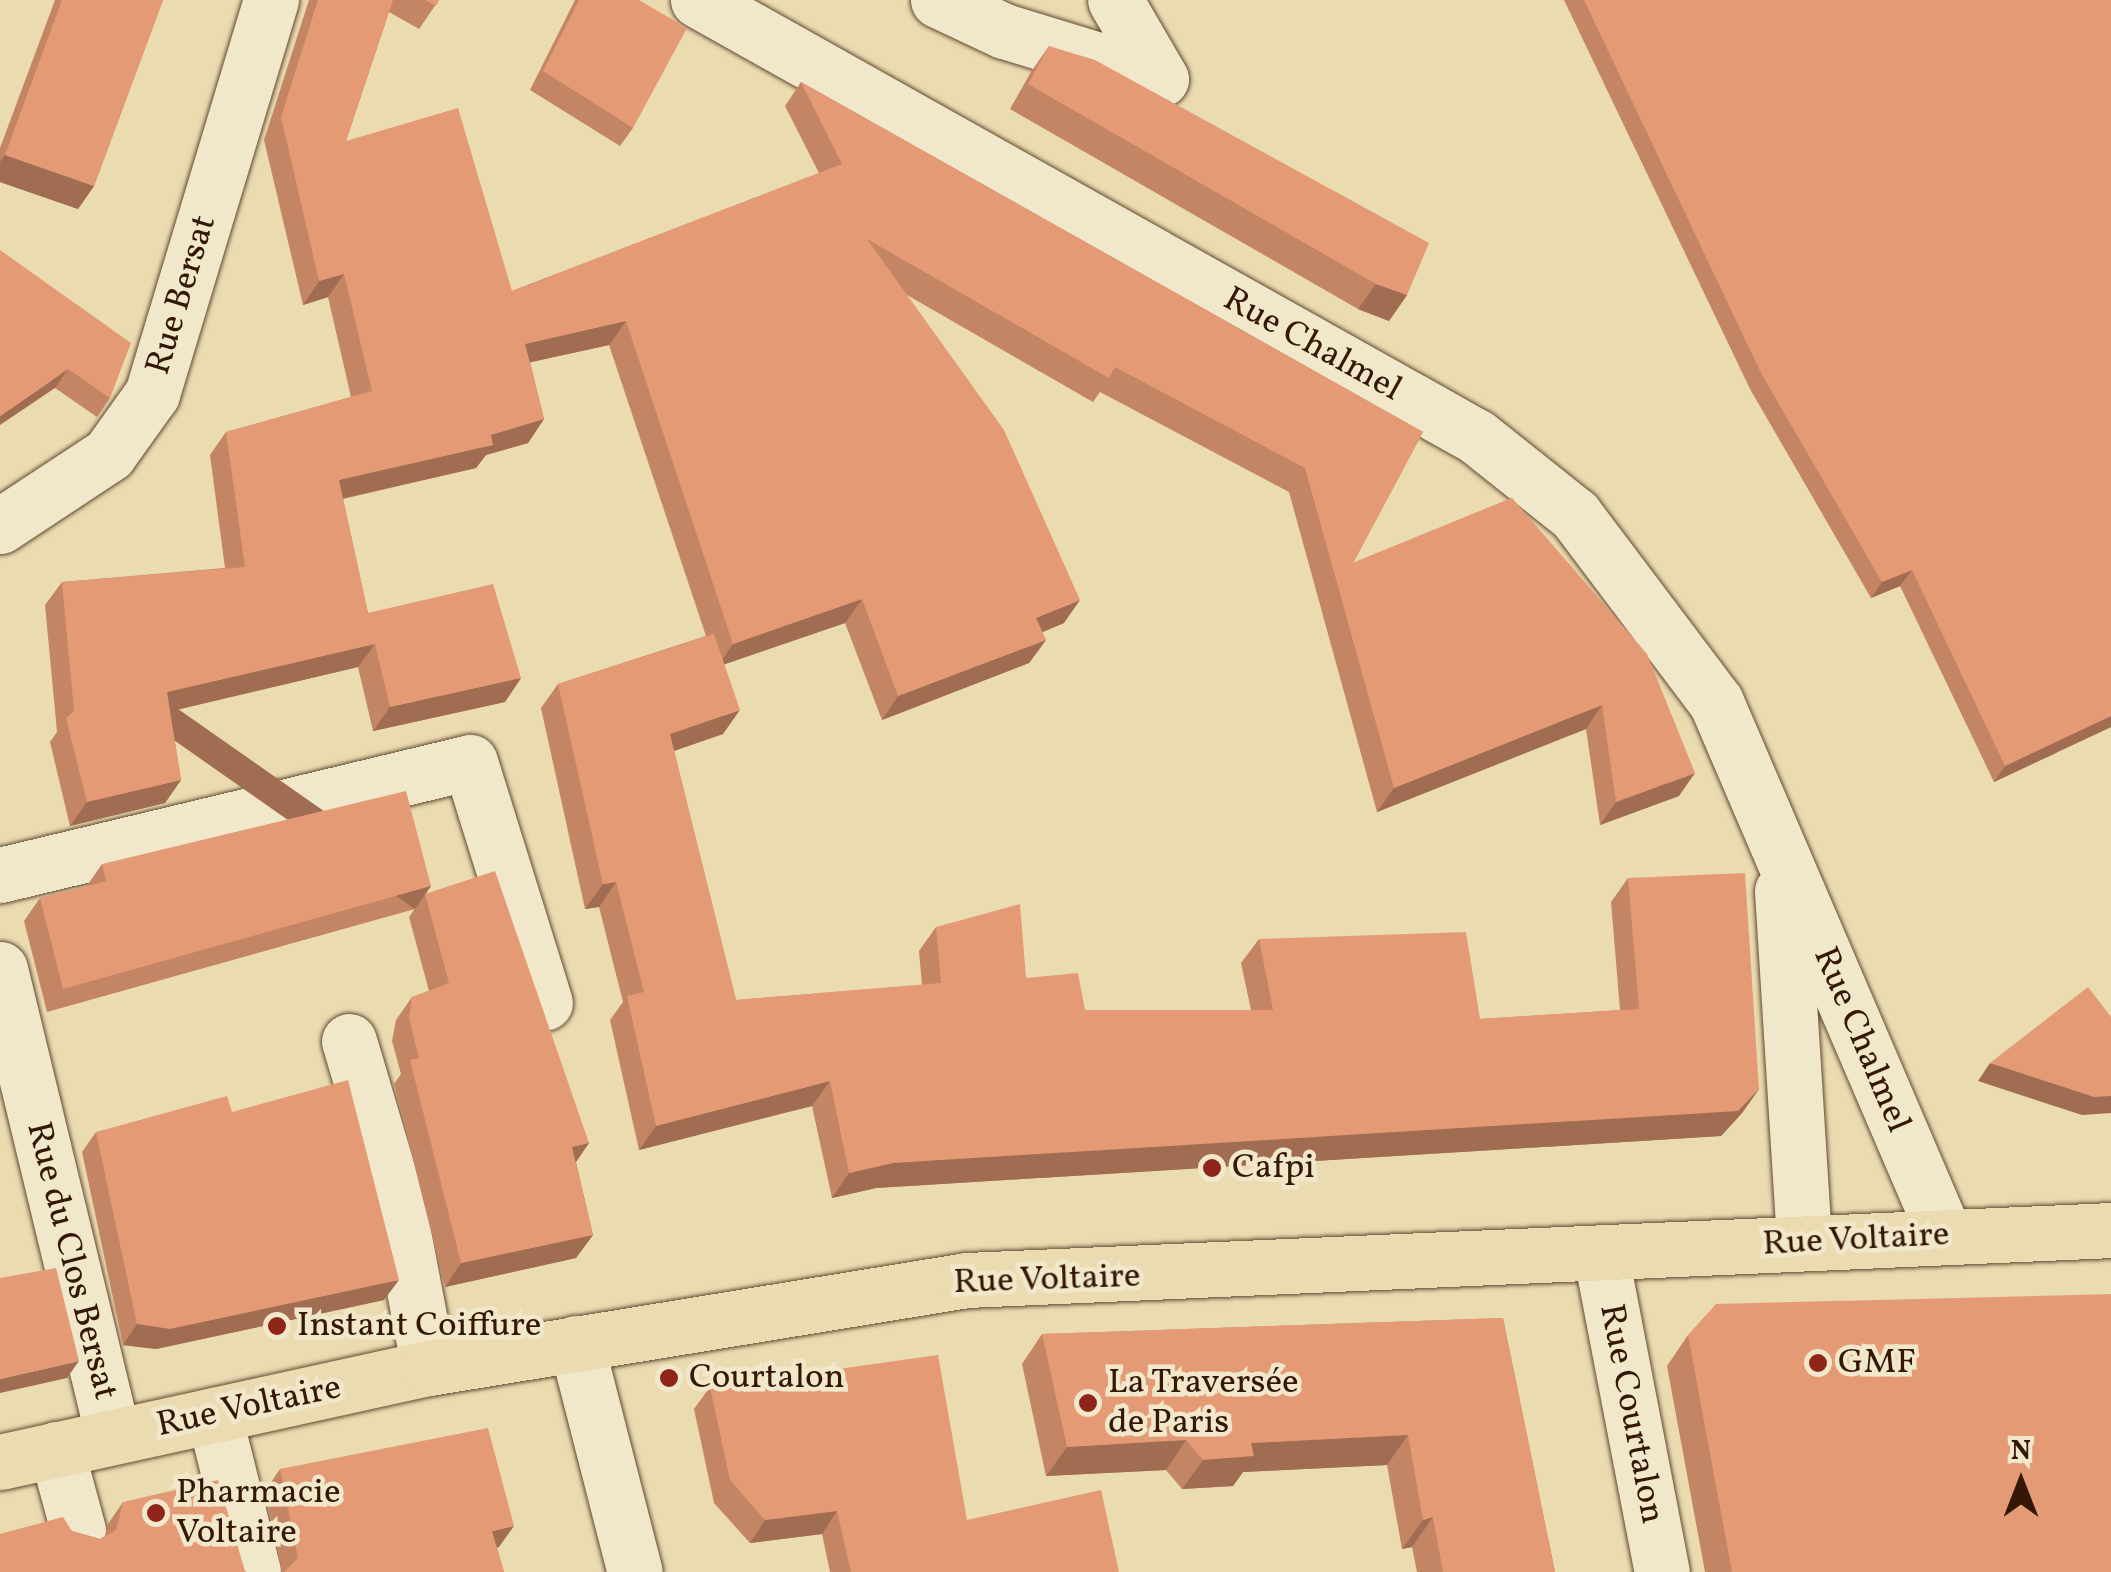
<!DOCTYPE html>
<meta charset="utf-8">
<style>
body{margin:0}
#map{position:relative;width:2111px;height:1572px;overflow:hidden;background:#eadbb0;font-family:Vollkorn,serif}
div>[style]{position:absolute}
.roads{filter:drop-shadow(0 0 2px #624930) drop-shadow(0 0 2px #624930)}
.minor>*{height:55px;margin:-27.5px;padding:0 27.5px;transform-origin:27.5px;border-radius:27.5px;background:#f1e8cc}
.major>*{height:55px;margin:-27.5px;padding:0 27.5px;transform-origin:27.5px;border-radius:27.5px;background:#eadbb0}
.wall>*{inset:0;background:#c48565}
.shaded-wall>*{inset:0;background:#a06c52;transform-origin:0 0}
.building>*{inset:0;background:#e49b75}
.dots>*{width:28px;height:28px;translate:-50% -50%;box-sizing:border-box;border:5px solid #f1e8cc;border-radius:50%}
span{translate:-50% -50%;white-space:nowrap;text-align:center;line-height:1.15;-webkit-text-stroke:9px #f1e8cc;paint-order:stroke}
.street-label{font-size:35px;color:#341805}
.poi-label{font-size:35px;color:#341805}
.left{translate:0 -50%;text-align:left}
.north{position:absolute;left:1971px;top:1432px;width:100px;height:100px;-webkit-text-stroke:8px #f1e8cc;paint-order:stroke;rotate:0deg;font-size:28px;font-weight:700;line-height:40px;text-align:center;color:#341805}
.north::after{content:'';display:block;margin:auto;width:35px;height:45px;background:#341805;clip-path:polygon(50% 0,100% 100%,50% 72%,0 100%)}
</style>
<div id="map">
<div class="roads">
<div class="minor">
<div style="left:698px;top:0;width:893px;rotate:29.29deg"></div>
<div style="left:1477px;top:437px;width:125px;rotate:38.5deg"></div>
<div style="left:1575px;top:515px;width:234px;rotate:53deg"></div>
<div style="left:1716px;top:702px;width:581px;rotate:66.79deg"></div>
<div style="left:938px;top:0;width:73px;rotate:25.2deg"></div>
<div style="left:1004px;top:31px;width:164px;rotate:17deg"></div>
<div style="left:1161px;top:79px;width:91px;rotate:-120.2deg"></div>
<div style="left:0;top:526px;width:131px;rotate:-33.4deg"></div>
<div style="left:109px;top:454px;width:74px;rotate:-54.4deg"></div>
<div style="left:152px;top:394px;width:412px;rotate:-73.2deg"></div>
<div style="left:0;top:875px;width:483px;rotate:-13.5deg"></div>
<div style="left:470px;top:762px;width:252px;rotate:72.7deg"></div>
<div style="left:1782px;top:891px;width:351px;rotate:86.4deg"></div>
<div style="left:0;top:969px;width:480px;rotate:76.4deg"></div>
<div style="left:349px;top:1041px;width:172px;rotate:73.5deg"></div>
<div style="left:398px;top:1206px;width:165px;rotate:79.2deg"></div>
<div style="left:1601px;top:1256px;width:322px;rotate:79.1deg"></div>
<div style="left:576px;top:1343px;width:236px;rotate:75.6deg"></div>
<div style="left:214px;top:1415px;width:162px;rotate:76deg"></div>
<div style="left:56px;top:1449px;width:84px;rotate:74.8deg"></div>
</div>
<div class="major">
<div style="left:0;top:1462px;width:439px;rotate:-12.4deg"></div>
<div style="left:429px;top:1368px;width:545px;rotate:-9.29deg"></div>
<div style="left:967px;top:1280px;width:1145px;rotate:-2.5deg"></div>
</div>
</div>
<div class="wall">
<div style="clip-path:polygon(55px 0,163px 0,94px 186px,78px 209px,0 182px,0 148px)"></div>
<div style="clip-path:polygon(309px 0,439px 0,419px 29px,389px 12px,346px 141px,512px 291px,819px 173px,785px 106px,801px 82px,1423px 432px,1353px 563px,1512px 498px,1679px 796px,1600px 825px,1586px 729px,1377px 812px,1289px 492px,1100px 392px,1093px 402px,907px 295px,1064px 623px,1042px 632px,1046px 640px,1029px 663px,882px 720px,845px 623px,724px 664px,723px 734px,674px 751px,736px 1000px,922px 985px,919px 951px,936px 927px,1085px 1010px,1251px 1010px,1241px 963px,1259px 939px,1480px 1019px,1620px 1010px,1611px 902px,1628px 878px,1759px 1089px,1742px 1113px,1721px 1136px,876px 1188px,832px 1198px,812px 1106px,639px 1150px,610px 1020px,623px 1002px,599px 907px,585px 909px,541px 708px,558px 684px,706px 636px,609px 345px,530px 362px,544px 419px,528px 443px,486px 455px,476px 468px,343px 499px,368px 613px,521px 678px,505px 702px,373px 731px,358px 667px,170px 711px,181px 780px,165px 803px,70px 826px,50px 742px,57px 732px,45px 605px,62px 582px,225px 568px,210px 455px,226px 432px,351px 397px,328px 297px,303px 305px,264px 140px)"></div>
<div style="clip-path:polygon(575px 0,639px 0,633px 128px,620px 146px,530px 90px)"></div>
<div style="clip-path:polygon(1564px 0,2111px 0,2111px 727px,1994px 782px,1900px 586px,1871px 598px,1750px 389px)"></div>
<div style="clip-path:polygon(1049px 46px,1407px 295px,1389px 321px,1358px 309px,1010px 109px,1031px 72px)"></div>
<div style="clip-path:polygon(0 250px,110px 398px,97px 417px,55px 388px)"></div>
<div style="clip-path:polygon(102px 864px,431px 886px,415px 909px,47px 1012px,24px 921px,40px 898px,86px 887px)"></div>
<div style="clip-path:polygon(425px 894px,589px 1143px,576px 1162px,593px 1235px,576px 1258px,445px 1287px,394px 1084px,401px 1074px,392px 1041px,396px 1020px,412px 997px,429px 991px,409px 917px)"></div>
<div style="clip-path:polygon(232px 1112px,384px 1300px,156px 1349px,123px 1345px,82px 1152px,96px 1132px)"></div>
<div style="clip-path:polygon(1503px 1318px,1555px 1572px,1417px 1572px,1412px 1547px,1402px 1549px,1387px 1465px,1243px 1472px,1233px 1486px,1182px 1489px,1166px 1470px,1046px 1476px,1022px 1364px,1042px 1334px)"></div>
<div style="clip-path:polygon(1688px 1335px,2111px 1572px,1705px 1572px,1667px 1366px)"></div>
<div style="clip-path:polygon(710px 1387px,967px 1520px,1119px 1572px,830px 1572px,822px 1534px,750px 1543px,714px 1503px,694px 1409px)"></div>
<div style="clip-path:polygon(280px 1469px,499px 1547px,497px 1548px,504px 1572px,282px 1572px,265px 1491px)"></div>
<div style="clip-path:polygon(123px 1502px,245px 1571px,0 1572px,72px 1531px,100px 1539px,105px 1536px,108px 1524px)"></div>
</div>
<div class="shaded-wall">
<div style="clip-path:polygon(5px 155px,94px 186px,78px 209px,0 182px,0 162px)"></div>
<div style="clip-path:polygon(344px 274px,328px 297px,303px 305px,319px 281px)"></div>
<div style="clip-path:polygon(1376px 284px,1407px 295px,1389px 321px,1358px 309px)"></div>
<div style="clip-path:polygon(626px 321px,609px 345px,509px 367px,525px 344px)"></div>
<div style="clip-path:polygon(68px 369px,55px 388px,0 425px,0 416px)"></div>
<div style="clip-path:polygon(544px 419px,528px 443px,486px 455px,476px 468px,322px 503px,339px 480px)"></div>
<div style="clip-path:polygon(1912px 570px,1900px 586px,1871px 598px,1882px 582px)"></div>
<div style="clip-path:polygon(862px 599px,845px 623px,717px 667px,733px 644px)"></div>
<div style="clip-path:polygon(1080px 600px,1064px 623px,1020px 642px,1036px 618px)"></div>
<div style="clip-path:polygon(1046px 640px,1029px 663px,882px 720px,898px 696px)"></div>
<div style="clip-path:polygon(375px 644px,358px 667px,151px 716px,167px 692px)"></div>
<div style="clip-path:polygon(521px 678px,505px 702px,373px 731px,390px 707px)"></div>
<div style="clip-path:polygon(1602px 705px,1586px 729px,1377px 812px,1394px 788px)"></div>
<div style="clip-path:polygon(740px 710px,723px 734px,653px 758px,670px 734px)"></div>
<div style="clip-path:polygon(2111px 716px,2111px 727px,1994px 782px,2005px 766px)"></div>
<div style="clip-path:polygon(1695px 773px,1679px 796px,1600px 825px,1616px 802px)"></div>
<div style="clip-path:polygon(181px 780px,165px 803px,70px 826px,87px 802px)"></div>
<div style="clip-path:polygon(616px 882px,599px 907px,585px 909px,603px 884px)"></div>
<div style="left:431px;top:886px;width:28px;height:382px;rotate:125deg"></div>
<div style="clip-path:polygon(1990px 1063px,2111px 1096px,2111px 1113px,2082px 1115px,1978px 1081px)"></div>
<div style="clip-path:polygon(830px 1081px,812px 1106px,639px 1150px,656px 1126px)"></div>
<div style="clip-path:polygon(1759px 1089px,1742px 1113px,1721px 1136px,876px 1188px,832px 1198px,849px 1173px,893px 1163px)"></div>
<div style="clip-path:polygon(589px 1143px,573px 1166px,572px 1147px)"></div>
<div style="clip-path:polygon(593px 1235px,576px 1258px,445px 1287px,461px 1263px)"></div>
<div style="clip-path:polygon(399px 1280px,384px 1300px,156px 1349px,123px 1345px,137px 1324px)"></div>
<div style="clip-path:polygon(79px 1361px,67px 1378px,0 1393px,0 1379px)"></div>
<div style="clip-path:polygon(1408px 1435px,1387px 1465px,1243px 1472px,1233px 1486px,1182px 1489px,1203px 1460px,1251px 1443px)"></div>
<div style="clip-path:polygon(1186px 1440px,1166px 1470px,1046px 1476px,1067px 1447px)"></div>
<div style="clip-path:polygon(837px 1511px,822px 1534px,750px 1543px,765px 1520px)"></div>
<div style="clip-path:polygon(1433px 1517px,1412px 1547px,1402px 1549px,1423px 1520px)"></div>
<div style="clip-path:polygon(514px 1526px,499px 1547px,477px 1552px,492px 1531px)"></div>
</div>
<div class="building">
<div style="clip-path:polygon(62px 0,163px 0,94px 186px,5px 155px)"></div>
<div style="clip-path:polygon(318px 0,393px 0,346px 141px,458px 108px,512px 291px,842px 164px,801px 82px,1423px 432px,1353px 563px,1512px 498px,1647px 654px,1695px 773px,1616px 802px,1602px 705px,1394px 788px,1305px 468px,1115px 367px,1109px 378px,867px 239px,1004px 430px,1080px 600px,1036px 618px,1046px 640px,898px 696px,862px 599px,733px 644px,626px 321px,525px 344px,544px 419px,491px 435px,493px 445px,339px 480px,368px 613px,493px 584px,521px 678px,390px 707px,375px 644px,167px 692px,181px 780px,87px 802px,66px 718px,74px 711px,62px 582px,245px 567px,226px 432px,372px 391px,344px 274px,319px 281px,281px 117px)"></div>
<div style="clip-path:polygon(425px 0,439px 0,436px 6px)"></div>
<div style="clip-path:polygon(579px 0,639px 0,687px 28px,633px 128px,543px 71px)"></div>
<div style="clip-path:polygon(1584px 0,2111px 0,2111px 716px,2005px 766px,1912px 570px,1882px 582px,1761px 373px)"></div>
<div style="clip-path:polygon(1049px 46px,1095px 60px,1429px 243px,1407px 295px,1376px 284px,1028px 84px)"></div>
<div style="clip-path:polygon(0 250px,131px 343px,110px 398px,68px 369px,0 416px)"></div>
<div style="clip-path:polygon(714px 634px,740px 710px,670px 734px,736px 1000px,941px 983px,936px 927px,1020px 904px,1026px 978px,1078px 973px,1085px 1010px,1273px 1010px,1259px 939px,1466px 932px,1480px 1019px,1639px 1009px,1628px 878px,1745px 873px,1759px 1089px,1738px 1111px,893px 1163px,849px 1173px,830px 1081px,656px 1126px,627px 996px,644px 992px,616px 882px,603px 884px,558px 684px)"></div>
<div style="clip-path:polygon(406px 791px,431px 886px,63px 989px,40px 898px,106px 881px,102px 864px)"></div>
<div style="clip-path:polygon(495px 871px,589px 1143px,572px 1147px,593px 1235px,461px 1263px,410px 1060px,419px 1058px,409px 1018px,412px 997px,449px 983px,425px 894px)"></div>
<div style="clip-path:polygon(2088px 987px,2111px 1017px,2111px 1096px,2094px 1097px,1990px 1063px)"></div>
<div style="clip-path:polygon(348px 1080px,399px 1280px,170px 1329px,137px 1324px,96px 1132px,227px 1096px,232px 1112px)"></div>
<div style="clip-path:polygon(56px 1268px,79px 1361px,0 1379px,0 1278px)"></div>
<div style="clip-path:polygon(2111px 1294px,2111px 1572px,1732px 1572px,1688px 1335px,1716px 1304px)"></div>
<div style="clip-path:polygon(1503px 1318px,1555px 1572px,1443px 1572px,1433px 1517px,1423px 1520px,1408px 1435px,1251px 1443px,1254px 1456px,1203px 1460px,1186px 1440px,1067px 1447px,1042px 1334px)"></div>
<div style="clip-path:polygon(938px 1355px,967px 1520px,1101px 1490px,1119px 1572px,851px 1572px,837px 1511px,765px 1520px,730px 1480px,710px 1387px)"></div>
<div style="clip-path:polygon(488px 1428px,514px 1526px,492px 1531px,504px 1572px,284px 1572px,298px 1558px,280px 1469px)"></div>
<div style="clip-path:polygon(218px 1480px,245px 1571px,247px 1572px,0 1572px,0 1534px,63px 1517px,72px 1531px,100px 1539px,116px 1530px,123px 1502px)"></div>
</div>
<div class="dots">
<div style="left:1212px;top:1168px;background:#8f2418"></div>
<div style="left:277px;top:1326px;background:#8f2418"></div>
<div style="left:1818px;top:1363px;background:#8f2418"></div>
<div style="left:669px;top:1378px;background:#8f2418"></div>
<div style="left:1088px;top:1403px;background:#8f2418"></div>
<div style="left:156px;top:1513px;background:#8f2418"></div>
</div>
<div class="street-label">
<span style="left:182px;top:295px;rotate:-73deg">Rue Bersat</span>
<span style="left:1312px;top:345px;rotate:29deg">Rue Chalmel</span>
<span style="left:1861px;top:1040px;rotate:67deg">Rue Chalmel</span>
<span style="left:1856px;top:1240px;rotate:-3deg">Rue Voltaire</span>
<span style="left:71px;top:1261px;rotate:76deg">Rue du Clos Bersat</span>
<span style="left:1047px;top:1280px;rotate:-2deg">Rue Voltaire</span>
<span style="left:249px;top:1407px;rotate:-12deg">Rue Voltaire</span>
<span style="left:1631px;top:1414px;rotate:79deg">Rue Courtalon</span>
</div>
<div class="poi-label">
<span class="left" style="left:1232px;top:1168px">Cafpi</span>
<span class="left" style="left:297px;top:1326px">Instant Coiffure</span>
<span class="left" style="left:1838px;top:1363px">GMF</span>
<span class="left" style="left:689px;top:1378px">Courtalon</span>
<span class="left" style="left:1108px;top:1403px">La Traversée<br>de Paris</span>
<span class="left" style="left:176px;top:1513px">Pharmacie<br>Voltaire</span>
</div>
<div class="north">N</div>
</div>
